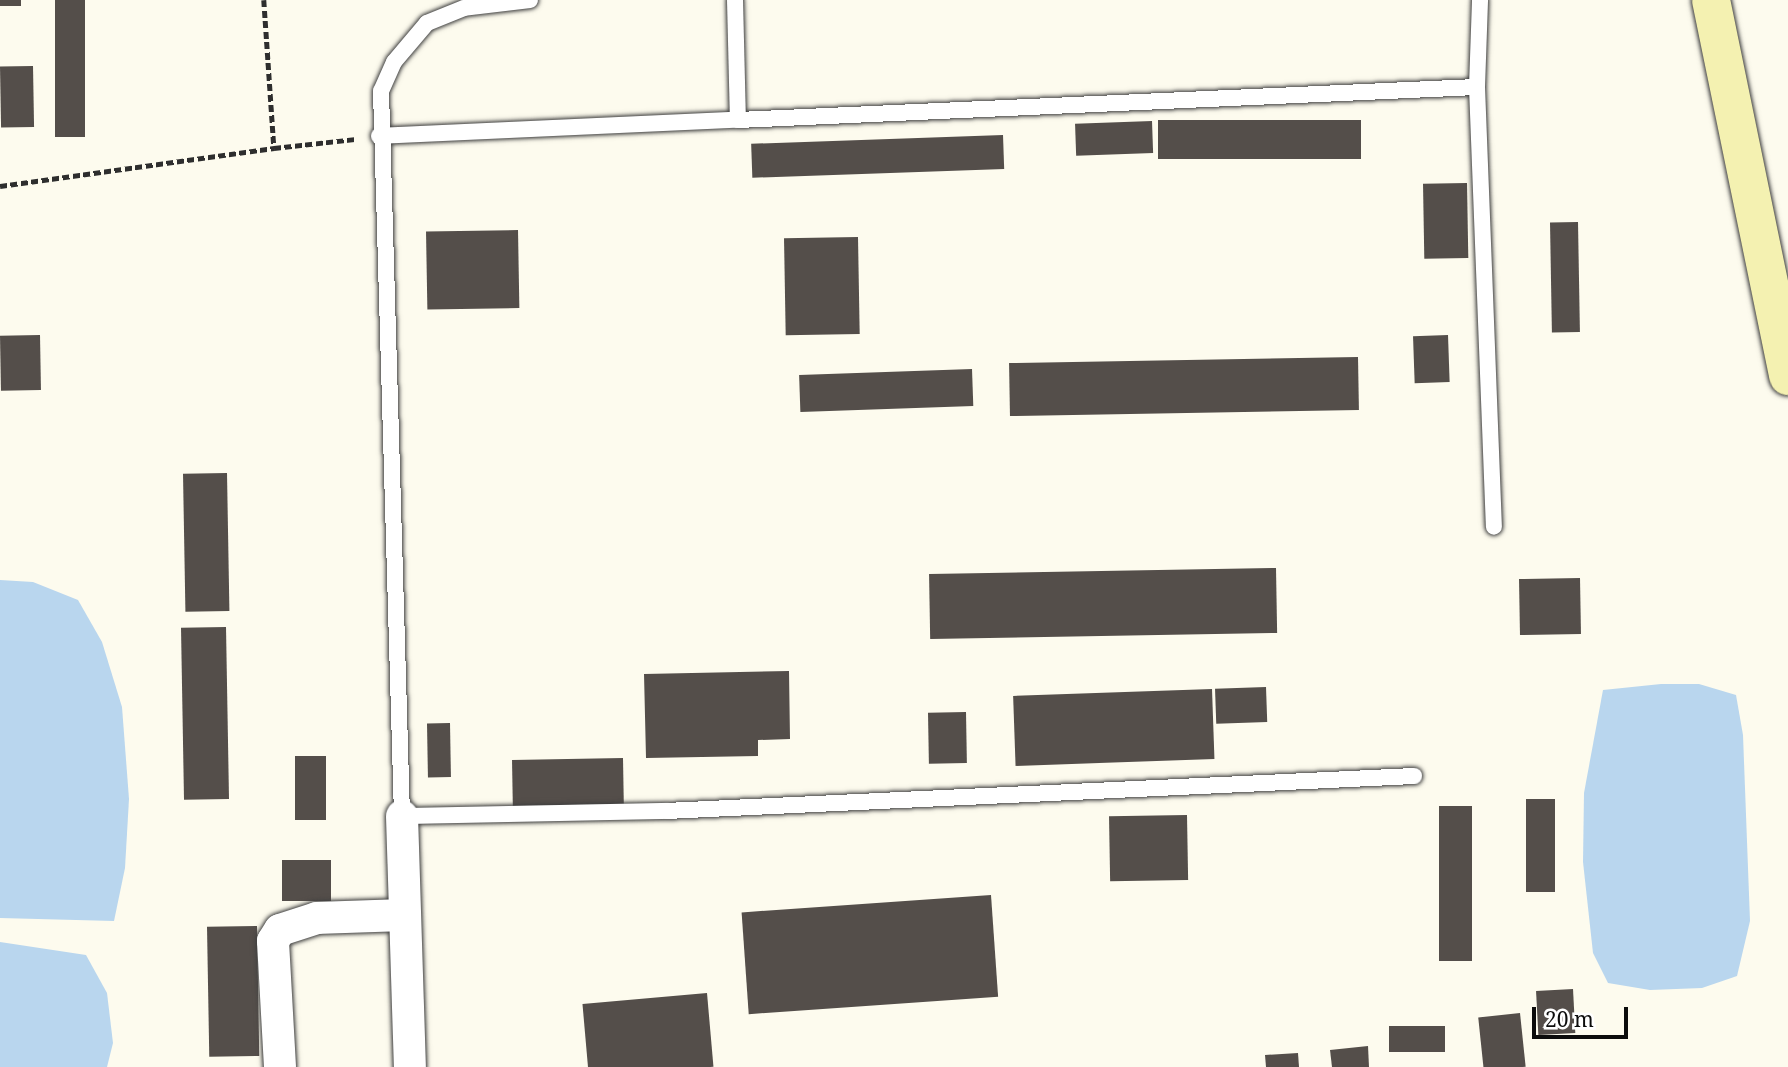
<!DOCTYPE html>
<style>
body{margin:0}
#map{position:relative;width:1788px;height:1067px;overflow:hidden;background:#fdfbee;font-family:"Noto Serif",serif}
div>[style]{position:absolute}
.water>*{inset:0;background:#b9d6ee}
.building>*{inset:0;background:#544e4a;transform-origin:0 0}
.path>*{height:4.5px;margin-top:-2.25px;transform-origin:0;background:repeating-linear-gradient(90deg,#2e2e2e 0 7px,transparent 0 10.5px)}
.roads{filter:drop-shadow(0 0 2px #3f3f3f) drop-shadow(0 0 2px #3f3f3f)}
.lane>*{height:16px;margin:-8px;padding:0 8px;transform-origin:8px;border-radius:8px;background:#fff}
.street>*{height:32px;margin:-16px;padding:0 16px;transform-origin:16px;border-radius:16px;background:#fff}
.secondary>*{height:38px;margin:-19px;padding:0 19px;transform-origin:19px;border-radius:19px;background:#f4f1b1}
span{translate:-50% -50%;white-space:nowrap;text-align:center;line-height:1.15;-webkit-text-stroke:7px #fff;paint-order:stroke}
.scale{position:absolute;left:1532px;top:1007px;width:96px;height:32px;box-sizing:border-box;border:4px solid #0c0c0c;border-top:0;padding-left:9px;font-size:21px;line-height:24px;white-space:nowrap;color:#0c0c0c;-webkit-text-stroke:5px #fff;paint-order:stroke}
</style>
<div id="map">
<div class="water">
<div style="clip-path:polygon(0 580px,33px 582px,78px 600px,102px 642px,122px 707px,129px 799px,125px 868px,114px 921px,0 918px)"></div>
<div style="clip-path:polygon(1661px 684px,1699px 684px,1736px 695px,1743px 735px,1750px 921px,1737px 976px,1702px 988px,1650px 990px,1608px 983px,1593px 953px,1583px 862px,1584px 793px,1603px 690px)"></div>
<div style="clip-path:polygon(0 942px,86px 955px,107px 993px,113px 1043px,107px 1067px,0 1067px)"></div>
</div>
<div class="building">
<div style="left:0;top:0;width:21px;height:6px"></div>
<div style="left:55px;top:0;width:30px;height:137px"></div>
<div style="left:33px;top:66px;width:61px;height:33px;rotate:89deg"></div>
<div style="left:1361px;top:120px;width:39px;height:203px;rotate:90deg"></div>
<div style="left:1152px;top:121px;width:32px;height:77px;rotate:88deg"></div>
<div style="left:1003px;top:135px;width:34px;height:252px;rotate:88deg"></div>
<div style="left:1467px;top:183px;width:75px;height:44px;rotate:89deg"></div>
<div style="left:1578px;top:222px;width:110px;height:28px;rotate:89deg"></div>
<div style="left:518px;top:230px;width:78px;height:92px;rotate:89deg"></div>
<div style="left:858px;top:237px;width:97px;height:74px;rotate:89deg"></div>
<div style="left:40px;top:335px;width:55px;height:40px;rotate:89deg"></div>
<div style="left:1448px;top:335px;width:47px;height:35px;rotate:88deg"></div>
<div style="left:1358px;top:357px;width:53px;height:349px;rotate:89deg"></div>
<div style="left:972px;top:369px;width:37px;height:173px;rotate:88deg"></div>
<div style="left:227px;top:473px;width:138px;height:44px;rotate:89deg"></div>
<div style="left:1276px;top:568px;width:65px;height:347px;rotate:89deg"></div>
<div style="left:1580px;top:578px;width:56px;height:61px;rotate:89deg"></div>
<div style="left:226px;top:627px;width:172px;height:45px;rotate:89deg"></div>
<div style="clip-path:polygon(789px 671px,790px 739px,758px 740px,758px 756px,646px 758px,644px 674px)"></div>
<div style="left:1266px;top:687px;width:35px;height:51px;rotate:88deg"></div>
<div style="left:1212px;top:689px;width:70px;height:199px;rotate:88deg"></div>
<div style="left:966px;top:712px;width:51px;height:38px;rotate:89deg"></div>
<div style="left:450px;top:723px;width:54px;height:23px;rotate:89deg"></div>
<div style="left:295px;top:756px;width:31px;height:64px"></div>
<div style="left:623px;top:758px;width:46px;height:111px;rotate:89deg"></div>
<div style="left:1526px;top:799px;width:29px;height:93px"></div>
<div style="left:1439px;top:806px;width:33px;height:155px"></div>
<div style="left:1187px;top:815px;width:65px;height:78px;rotate:89deg"></div>
<div style="left:282px;top:860px;width:49px;height:41px"></div>
<div style="left:991px;top:895px;width:102px;height:250px;rotate:86deg"></div>
<div style="left:257px;top:926px;width:130px;height:50px;rotate:89deg"></div>
<div style="left:1573px;top:989px;width:44px;height:37px;rotate:87deg"></div>
<div style="left:707px;top:993px;width:74px;height:125px;rotate:85deg"></div>
<div style="left:1520px;top:1013px;width:54px;height:42px;rotate:84deg"></div>
<div style="left:1445px;top:1026px;width:26px;height:56px;rotate:90deg"></div>
<div style="clip-path:polygon(1368px 1046px,1369px 1067px,1332px 1067px,1330px 1050px)"></div>
<div style="clip-path:polygon(1298px 1053px,1299px 1067px,1266px 1067px,1265px 1055px)"></div>
</div>
<div class="path">
<div style="left:264px;top:0;width:148px;rotate:86.1deg"></div>
<div style="left:274px;top:148px;width:81px;rotate:-6.3deg"></div>
<div style="left:0;top:186px;width:277px;rotate:-7.9deg"></div>
</div>
<div class="roads">
<div class="lane">
<div style="left:530px;top:0;width:66px;rotate:173.1deg"></div>
<div style="left:464px;top:8px;width:40px;rotate:158deg"></div>
<div style="left:427px;top:23px;width:51px;rotate:130.2deg"></div>
<div style="left:394px;top:62px;width:32px;rotate:114deg"></div>
<div style="left:381px;top:91px;width:725px;rotate:88.34deg"></div>
<div style="left:402px;top:816px;width:264px;rotate:-1.1deg"></div>
<div style="left:666px;top:811px;width:749px;rotate:-2.68deg"></div>
<div style="left:735px;top:0;width:120px;rotate:88.6deg"></div>
<div style="left:738px;top:120px;width:740px;rotate:-2.56deg"></div>
<div style="left:1477px;top:87px;width:87px;rotate:-88deg"></div>
<div style="left:1477px;top:87px;width:440px;rotate:87.8deg"></div>
<div style="left:379px;top:136px;width:359px;rotate:-2.6deg"></div>
</div>
<div class="street">
<div style="left:402px;top:816px;width:251px;rotate:88.2deg"></div>
<div style="left:280px;top:1067px;width:126px;rotate:-93.2deg"></div>
<div style="left:273px;top:941px;width:13px;rotate:-58deg"></div>
<div style="left:280px;top:930px;width:39px;rotate:-18deg"></div>
<div style="left:317px;top:918px;width:86px;rotate:-2deg"></div>
</div>
<div class="secondary">
<div style="left:1711px;top:0;width:384px;rotate:78.4deg"></div>
</div>
</div>
<div class="scale">20 m</div>
</div>
